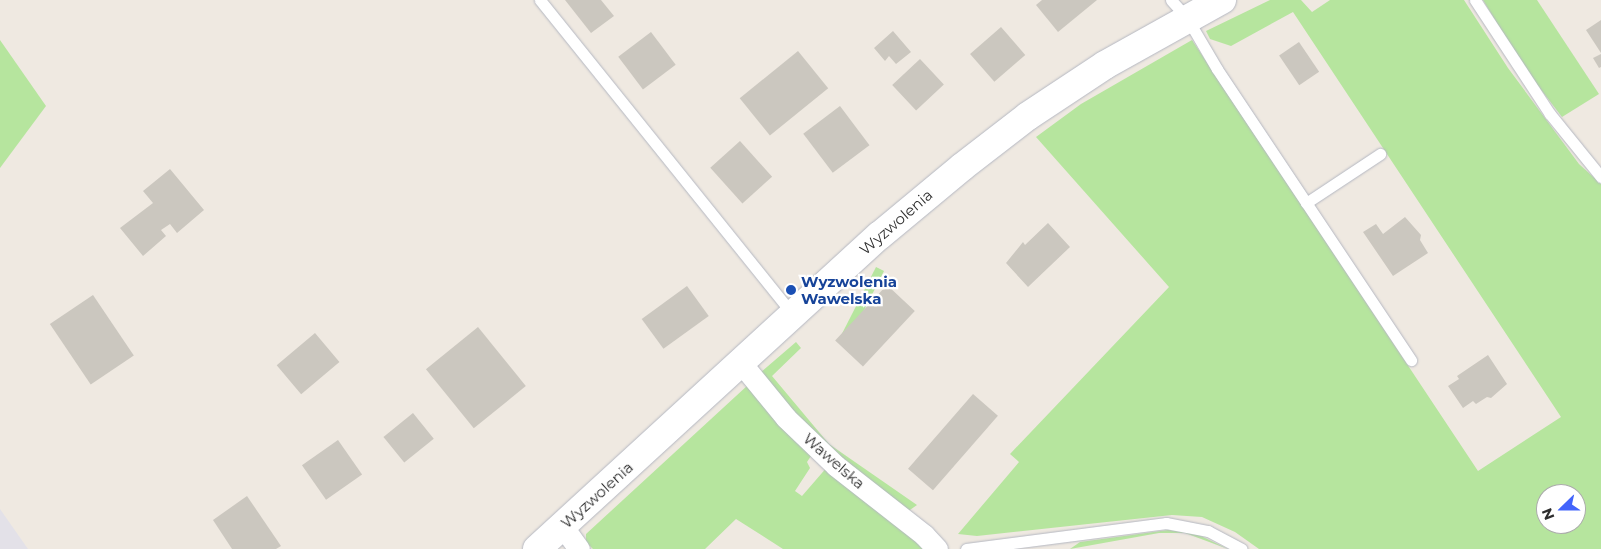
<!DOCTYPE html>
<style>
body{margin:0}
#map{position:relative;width:1601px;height:549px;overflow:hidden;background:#efe9e1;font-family:Montserrat,sans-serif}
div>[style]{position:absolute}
.industrial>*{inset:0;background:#e3e1e8}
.green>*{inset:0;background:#b6e59e;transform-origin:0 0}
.building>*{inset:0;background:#cbc7bf;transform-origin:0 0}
.roads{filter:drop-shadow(0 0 1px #b4b7c1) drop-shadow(0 0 1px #b4b7c1)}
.lane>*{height:11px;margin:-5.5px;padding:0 5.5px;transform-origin:5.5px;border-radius:5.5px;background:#fff}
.street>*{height:21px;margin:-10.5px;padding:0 10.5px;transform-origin:10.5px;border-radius:10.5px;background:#fff}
.secondary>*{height:28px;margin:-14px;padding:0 14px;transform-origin:14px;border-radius:14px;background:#fff}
.dots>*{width:14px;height:14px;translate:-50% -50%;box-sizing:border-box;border:2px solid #fff;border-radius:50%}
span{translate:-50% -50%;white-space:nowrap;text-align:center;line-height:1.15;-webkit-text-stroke:4.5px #fff;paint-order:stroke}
.street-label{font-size:15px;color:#2e2e2e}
.transit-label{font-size:15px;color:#164399;font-weight:700}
.left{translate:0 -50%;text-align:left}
.north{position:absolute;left:1536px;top:484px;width:50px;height:50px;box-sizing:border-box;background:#fff;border:1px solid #ababab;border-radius:50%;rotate:248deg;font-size:14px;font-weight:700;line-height:20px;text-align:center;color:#2e2e2e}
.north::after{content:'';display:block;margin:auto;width:18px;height:22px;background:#4264fb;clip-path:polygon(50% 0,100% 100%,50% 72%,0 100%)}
</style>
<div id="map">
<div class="industrial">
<div style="clip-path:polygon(0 509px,28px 549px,0 549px)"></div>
</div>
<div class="green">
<div style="clip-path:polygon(evenodd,1270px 0,1301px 0,1312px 12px,1330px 0,1464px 0,1508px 68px,1579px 164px,1601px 184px,1601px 549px,1259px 549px,1235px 532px,1202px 517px,1172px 515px,977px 536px,958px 534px,1019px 462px,1010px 454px,1169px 287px,1036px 137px,1081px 104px,1192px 40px,1478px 471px,1561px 417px,1293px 12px,1231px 46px,1210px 39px,1206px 31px,1270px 0,1546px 494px,1576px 494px,1576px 524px,1546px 524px,1546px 494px)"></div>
<div style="clip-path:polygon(1483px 0,1537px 0,1599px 94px,1562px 117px,1522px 65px)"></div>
<div style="clip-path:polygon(0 40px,46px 106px,0 168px)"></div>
<div style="left:876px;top:267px;width:9px;height:82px;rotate:27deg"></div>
<div style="clip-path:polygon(796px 342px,801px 348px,772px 376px,829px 444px,917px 505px,907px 512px,813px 436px,761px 372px)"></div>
<div style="clip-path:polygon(748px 385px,813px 453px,807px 462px,810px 468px,795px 491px,802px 496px,828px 466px,926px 549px,783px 549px,736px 519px,705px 549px,593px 549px,586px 542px,586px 534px)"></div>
<div style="clip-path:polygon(1168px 530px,1197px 534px,1228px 549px,1185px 533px,1159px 533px,1070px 549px,1080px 542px)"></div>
</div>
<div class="building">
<div style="clip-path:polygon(565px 0,601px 0,614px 16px,591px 33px)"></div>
<div style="clip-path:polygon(1042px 0,1097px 0,1058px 32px,1036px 5px)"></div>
<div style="clip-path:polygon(1601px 20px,1601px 53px,1586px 30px)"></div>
<div style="left:1001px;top:27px;width:37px;height:41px;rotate:49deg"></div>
<div style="clip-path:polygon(893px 31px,911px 52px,896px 64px,889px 56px,885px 61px,874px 48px)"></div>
<div style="left:651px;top:32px;width:41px;height:41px;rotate:53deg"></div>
<div style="left:1299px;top:42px;width:36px;height:24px;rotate:56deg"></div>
<div style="left:798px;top:51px;width:48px;height:75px;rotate:51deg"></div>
<div style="clip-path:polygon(1601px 54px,1601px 67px,1599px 68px,1593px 58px)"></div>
<div style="left:920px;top:59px;width:35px;height:38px;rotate:47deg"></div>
<div style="left:840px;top:106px;width:49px;height:46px;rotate:53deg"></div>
<div style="left:740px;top:141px;width:48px;height:40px;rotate:48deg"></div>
<div style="clip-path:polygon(170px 169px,204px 210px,177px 233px,170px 224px,161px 230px,166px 236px,143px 256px,120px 228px,153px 203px,143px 191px)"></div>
<div style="clip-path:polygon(1405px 217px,1421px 235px,1420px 240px,1428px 253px,1393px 276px,1363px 232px,1376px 224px,1383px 234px)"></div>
<div style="clip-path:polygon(1048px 223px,1070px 247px,1028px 287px,1006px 263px,1023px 242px,1025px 245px)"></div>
<div style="left:887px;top:285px;width:38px;height:76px;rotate:43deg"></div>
<div style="left:687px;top:286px;width:37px;height:56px;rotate:54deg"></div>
<div style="left:93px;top:295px;width:73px;height:52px;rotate:56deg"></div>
<div style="left:478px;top:327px;width:76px;height:67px;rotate:51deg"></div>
<div style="left:315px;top:333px;width:38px;height:50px;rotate:50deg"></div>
<div style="clip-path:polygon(1488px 355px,1507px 384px,1491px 398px,1487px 397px,1476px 404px,1473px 401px,1463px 408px,1448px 386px,1459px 379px,1457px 376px)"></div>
<div style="left:973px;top:394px;width:33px;height:99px;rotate:41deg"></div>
<div style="left:413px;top:413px;width:33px;height:38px;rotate:51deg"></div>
<div style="left:338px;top:440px;width:42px;height:44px;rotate:55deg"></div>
<div style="clip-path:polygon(247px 496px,281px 546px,276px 549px,232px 549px,213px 520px)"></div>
</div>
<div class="roads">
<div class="lane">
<div style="left:540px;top:0;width:404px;rotate:51.2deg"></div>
<div style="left:1171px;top:0;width:24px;rotate:48deg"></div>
<div style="left:1187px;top:18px;width:59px;rotate:59.5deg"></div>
<div style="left:1217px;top:69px;width:350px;rotate:56.3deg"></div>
<div style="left:1475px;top:0;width:136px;rotate:56.7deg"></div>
<div style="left:1550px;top:114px;width:81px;rotate:51deg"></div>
<div style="left:1306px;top:203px;width:89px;rotate:-33.5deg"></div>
<div style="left:966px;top:549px;width:202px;rotate:-7.4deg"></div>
<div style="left:1166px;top:523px;width:43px;rotate:10.8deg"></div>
<div style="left:1208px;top:531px;width:38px;rotate:28deg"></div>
</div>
<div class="street">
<div style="left:741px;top:363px;width:71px;rotate:50.7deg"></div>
<div style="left:786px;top:418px;width:69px;rotate:43.8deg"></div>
<div style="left:836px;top:466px;width:112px;rotate:38.1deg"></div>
<div style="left:924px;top:535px;width:19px;rotate:47deg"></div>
<div style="left:563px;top:527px;width:27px;rotate:54deg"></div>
</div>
<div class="secondary">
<div style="left:537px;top:549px;width:464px;rotate:-42.5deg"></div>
<div style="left:879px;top:236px;width:108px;rotate:-39.7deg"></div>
<div style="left:962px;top:167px;width:83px;rotate:-37.7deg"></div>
<div style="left:1028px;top:116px;width:92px;rotate:-33.5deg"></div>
<div style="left:1105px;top:65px;width:134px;rotate:-29.1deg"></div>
</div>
</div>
<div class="dots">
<div style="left:791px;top:290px;background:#1a4fb4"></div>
</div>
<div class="street-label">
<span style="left:896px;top:222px;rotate:-41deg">Wyzwolenia</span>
<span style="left:834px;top:461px;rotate:41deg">Wawelska</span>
<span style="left:597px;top:495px;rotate:-42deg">Wyzwolenia</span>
</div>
<div class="transit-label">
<span class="left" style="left:801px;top:290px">Wyzwolenia<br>Wawelska</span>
</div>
<div class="north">N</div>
</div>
